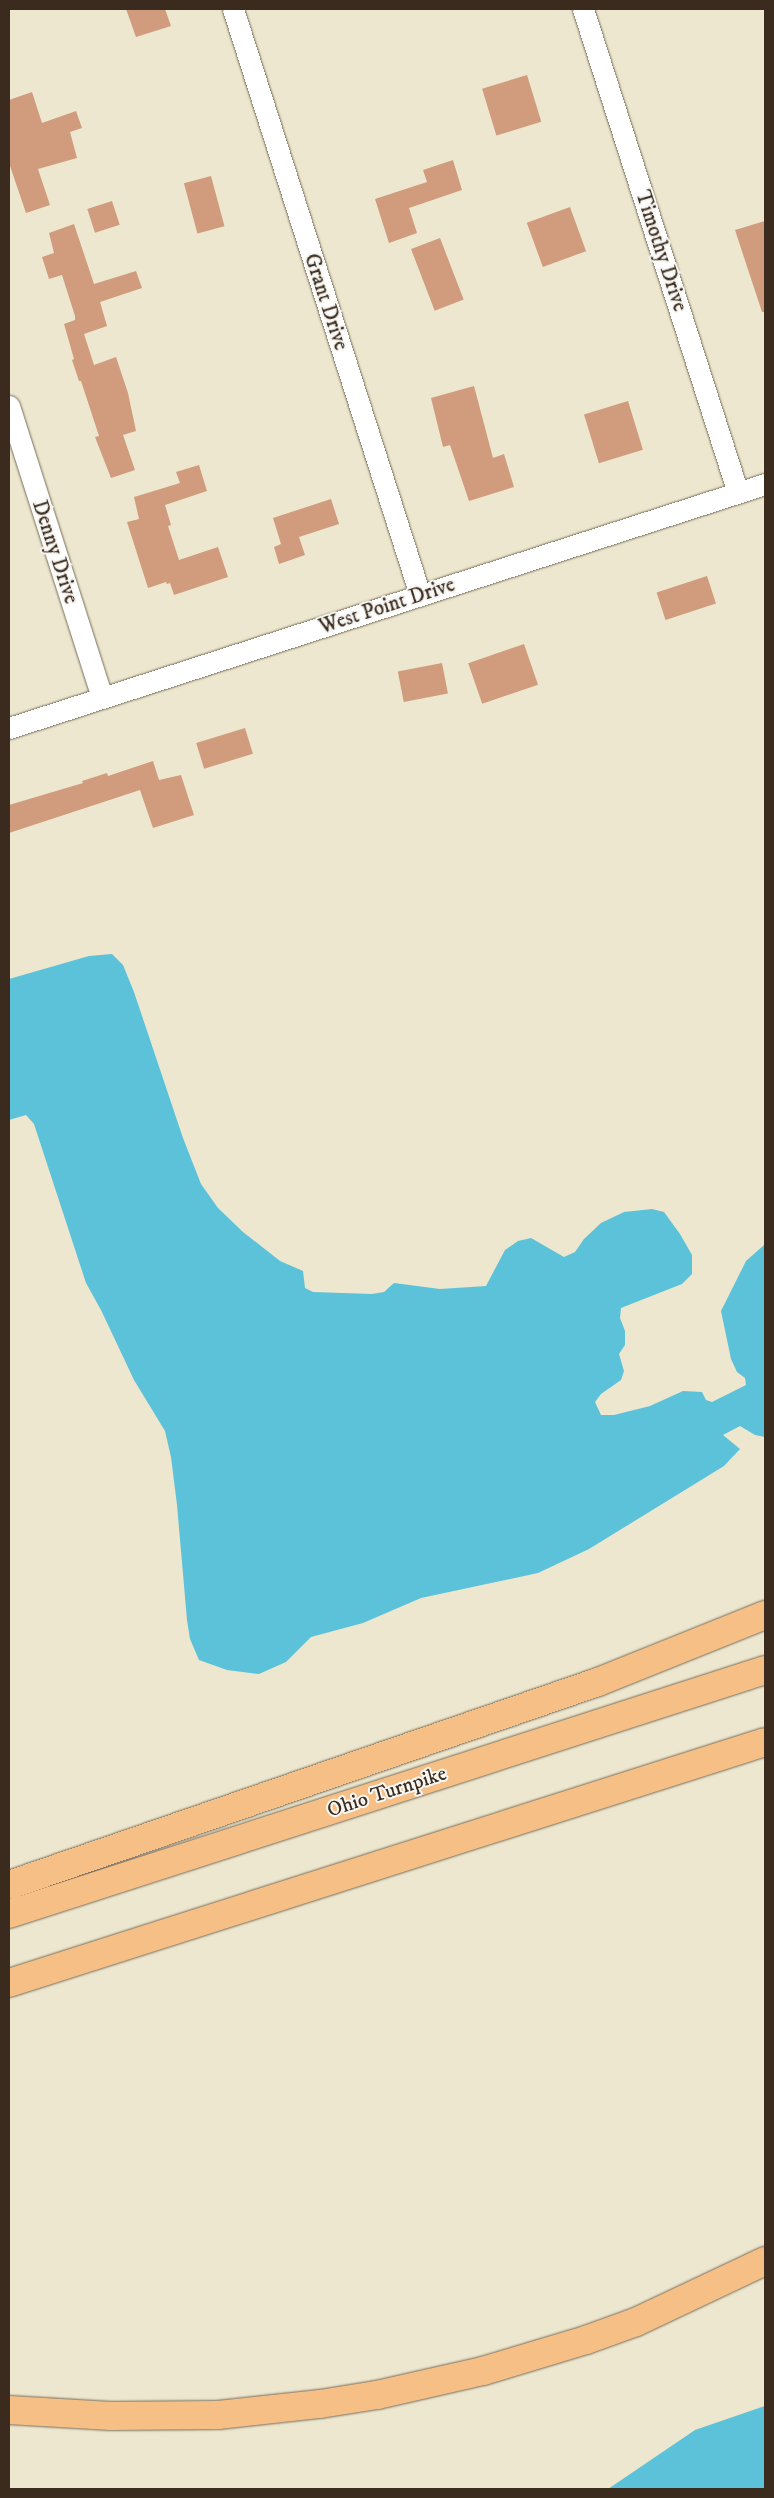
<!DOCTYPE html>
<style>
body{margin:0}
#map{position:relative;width:774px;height:2498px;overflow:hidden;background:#ece7ce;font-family:"IM FELL DW Pica",serif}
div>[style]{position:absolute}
.water>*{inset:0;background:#5cc2da}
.building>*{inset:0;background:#d19b7d;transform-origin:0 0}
.roads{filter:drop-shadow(0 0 1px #796c5c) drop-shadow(0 0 1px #796c5c)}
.minor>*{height:21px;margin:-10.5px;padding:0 10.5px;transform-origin:10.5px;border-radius:10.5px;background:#fff}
.motorway>*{height:28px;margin:-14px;padding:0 14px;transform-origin:14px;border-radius:14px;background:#f5bf86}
span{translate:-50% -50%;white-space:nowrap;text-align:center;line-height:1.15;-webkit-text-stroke:4px #f6f6f2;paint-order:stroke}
.street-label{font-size:21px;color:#3b2a1e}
.frame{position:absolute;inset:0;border:10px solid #3b2a1e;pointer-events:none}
</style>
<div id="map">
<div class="water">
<div style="clip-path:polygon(112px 954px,123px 965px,134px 992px,183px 1138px,201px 1184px,218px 1208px,243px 1232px,280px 1261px,303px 1271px,305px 1288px,313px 1292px,372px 1294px,384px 1292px,394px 1283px,440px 1289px,486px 1286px,505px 1250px,518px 1241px,531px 1238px,564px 1257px,575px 1252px,584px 1239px,601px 1223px,624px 1212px,652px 1209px,664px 1212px,680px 1234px,692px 1255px,692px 1274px,682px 1284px,621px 1308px,620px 1318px,625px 1331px,625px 1345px,619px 1354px,624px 1371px,621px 1380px,601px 1394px,595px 1402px,601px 1415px,614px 1415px,650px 1406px,683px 1391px,702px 1392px,706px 1400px,712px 1402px,746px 1385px,745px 1378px,737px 1372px,731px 1359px,721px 1311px,746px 1261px,765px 1244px,765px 1437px,755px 1435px,740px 1426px,723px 1435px,740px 1449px,724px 1466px,589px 1549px,538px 1573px,421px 1598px,363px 1623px,311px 1637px,286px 1662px,259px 1674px,227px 1670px,199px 1660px,190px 1639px,187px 1620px,177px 1505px,171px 1457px,165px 1431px,134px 1380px,101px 1310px,86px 1283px,34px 1124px,26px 1115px,9px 1120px,9px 979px,89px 956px)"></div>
<div style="clip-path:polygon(765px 2406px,765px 2489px,608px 2489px,695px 2430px)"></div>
</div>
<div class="building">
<div style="clip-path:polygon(126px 9px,165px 9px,171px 26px,136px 37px)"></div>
<div style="left:527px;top:75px;width:49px;height:47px;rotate:73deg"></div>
<div style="clip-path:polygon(32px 92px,42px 123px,76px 111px,82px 128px,70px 132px,77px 158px,38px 169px,50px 205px,26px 213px,9px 163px,9px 100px)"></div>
<div style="clip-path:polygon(453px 160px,462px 190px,409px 208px,417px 233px,389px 243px,375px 199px,427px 182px,423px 170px)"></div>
<div style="left:211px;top:176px;width:52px;height:28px;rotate:75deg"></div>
<div style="left:112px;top:201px;width:25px;height:26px;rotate:72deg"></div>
<div style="left:570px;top:207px;width:47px;height:46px;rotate:70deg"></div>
<div style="clip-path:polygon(765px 221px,765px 312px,762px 312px,735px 230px)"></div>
<div style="clip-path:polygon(74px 224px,94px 284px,136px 271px,142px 288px,100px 302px,107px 326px,84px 334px,94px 365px,116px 357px,128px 393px,136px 431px,123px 435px,135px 470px,111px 478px,95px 437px,99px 436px,81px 381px,79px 381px,72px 360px,74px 359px,64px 324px,75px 320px,75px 316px,62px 275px,49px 279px,42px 257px,54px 253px,49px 233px)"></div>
<div style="left:440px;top:238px;width:66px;height:31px;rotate:69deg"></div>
<div style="clip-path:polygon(474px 386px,493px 458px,504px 454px,514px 487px,469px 501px,450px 445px,443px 447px,431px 398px)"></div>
<div style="left:628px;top:401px;width:51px;height:46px;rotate:73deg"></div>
<div style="clip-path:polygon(199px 465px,207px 491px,165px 505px,171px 525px,168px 526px,179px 560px,218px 547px,228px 577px,174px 595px,170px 583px,167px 584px,166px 582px,148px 588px,127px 522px,139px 519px,134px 497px,180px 483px,176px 472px)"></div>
<div style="clip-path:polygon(331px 499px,339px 524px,299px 537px,305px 555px,279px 564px,274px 547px,281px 544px,273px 518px)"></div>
<div style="left:707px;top:576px;width:29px;height:53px;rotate:72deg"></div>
<div style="left:524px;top:644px;width:43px;height:59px;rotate:71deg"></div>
<div style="left:442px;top:663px;width:31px;height:45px;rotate:79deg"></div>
<div style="left:245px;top:728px;width:27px;height:51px;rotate:73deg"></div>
<div style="clip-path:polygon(153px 761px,159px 780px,181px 775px,194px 815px,153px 828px,140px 790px,9px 833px,9px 805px,83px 783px,82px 781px,107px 773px,108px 776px)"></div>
</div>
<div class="roads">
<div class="minor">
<div style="left:233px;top:9px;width:615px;rotate:72.3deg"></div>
<div style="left:583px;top:9px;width:508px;rotate:72.24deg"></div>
<div style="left:9px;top:406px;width:306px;rotate:72.3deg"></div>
<div style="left:9px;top:728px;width:794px;rotate:-17.89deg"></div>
</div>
<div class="motorway">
<div style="left:9px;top:1885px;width:623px;rotate:-19.02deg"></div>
<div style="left:598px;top:1682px;width:180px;rotate:-21.9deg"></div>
<div style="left:9px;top:1914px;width:794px;rotate:-17.89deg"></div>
<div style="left:9px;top:1983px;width:793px;rotate:-17.68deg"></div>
<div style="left:9px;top:2410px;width:102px;rotate:3.4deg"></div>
<div style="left:111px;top:2416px;width:107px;rotate:-0.5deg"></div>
<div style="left:218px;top:2415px;width:103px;rotate:-6.2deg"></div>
<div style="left:320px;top:2404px;width:58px;rotate:-9deg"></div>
<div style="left:377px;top:2395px;width:109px;rotate:-12.8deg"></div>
<div style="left:483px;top:2371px;width:108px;rotate:-16.8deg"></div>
<div style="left:586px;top:2340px;width:53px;rotate:-19.8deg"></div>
<div style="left:636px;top:2322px;width:143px;rotate:-25.3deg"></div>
</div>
</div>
<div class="street-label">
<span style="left:661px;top:251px;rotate:72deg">Timothy Drive</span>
<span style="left:326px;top:302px;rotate:72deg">Grant Drive</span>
<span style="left:55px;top:552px;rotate:72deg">Denny Drive</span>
<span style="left:387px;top:606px;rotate:-18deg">West Point Drive</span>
<span style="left:387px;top:1792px;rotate:-18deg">Ohio Turnpike</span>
</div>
<div class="frame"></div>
</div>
